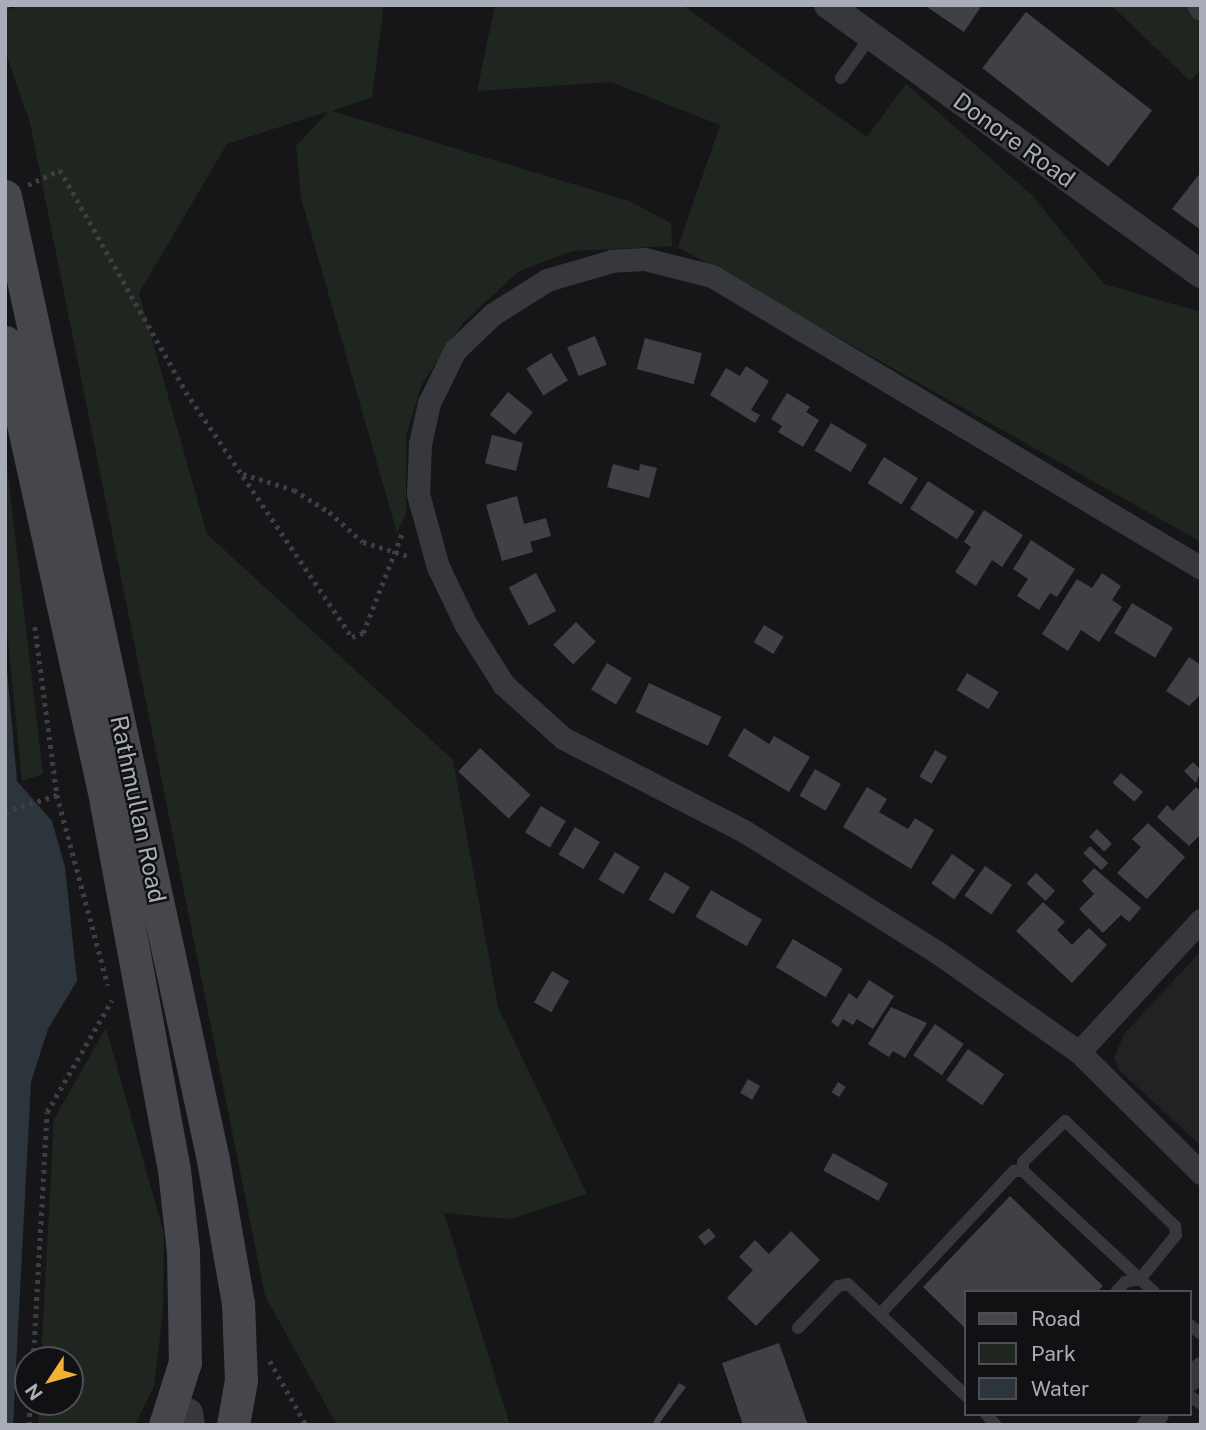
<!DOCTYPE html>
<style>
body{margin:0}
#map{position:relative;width:1206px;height:1430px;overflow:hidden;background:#161618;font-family:"Public Sans",sans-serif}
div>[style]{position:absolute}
.built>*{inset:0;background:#222225}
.green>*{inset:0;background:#1e261f}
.water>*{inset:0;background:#2c353c}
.building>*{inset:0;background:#404145;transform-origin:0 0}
.path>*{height:4.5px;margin-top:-2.25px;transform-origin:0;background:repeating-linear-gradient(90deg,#3d3f44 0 3.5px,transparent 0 8.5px)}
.service>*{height:12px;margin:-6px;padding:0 6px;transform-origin:6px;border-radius:6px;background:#37383d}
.minor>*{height:23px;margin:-11.5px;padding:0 11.5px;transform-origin:11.5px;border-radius:11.5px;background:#37383d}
.tertiary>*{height:28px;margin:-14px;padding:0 14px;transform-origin:14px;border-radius:14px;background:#37383d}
.secondary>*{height:33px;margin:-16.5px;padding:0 16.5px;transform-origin:16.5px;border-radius:16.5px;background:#45474d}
span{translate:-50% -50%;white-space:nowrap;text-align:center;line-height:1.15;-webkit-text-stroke:5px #111113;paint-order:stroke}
.street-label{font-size:24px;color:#a8adb8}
.frame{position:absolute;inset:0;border:7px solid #a8adb8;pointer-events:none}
.legend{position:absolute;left:964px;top:1290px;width:228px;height:126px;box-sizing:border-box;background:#111113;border:2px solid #4d4f55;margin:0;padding:9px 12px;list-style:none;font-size:21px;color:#a8adb8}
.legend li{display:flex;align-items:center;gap:14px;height:35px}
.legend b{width:35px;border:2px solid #4d4f55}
.north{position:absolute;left:14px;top:1346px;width:70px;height:70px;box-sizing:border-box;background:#111113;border:2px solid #4d4f55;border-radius:50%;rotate:234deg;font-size:19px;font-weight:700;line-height:28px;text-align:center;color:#a8adb8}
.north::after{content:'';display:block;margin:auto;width:24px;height:32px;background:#f2b134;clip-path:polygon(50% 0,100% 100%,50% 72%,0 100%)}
</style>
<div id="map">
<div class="built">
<div style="clip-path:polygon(1201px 951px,1201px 1146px,1119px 1070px,1114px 1058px,1124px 1034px)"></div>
</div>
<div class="green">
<div style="clip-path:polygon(22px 5px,384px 5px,372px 97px,332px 111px,629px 201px,671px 223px,672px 246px,572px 251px,519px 271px,464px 322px,422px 384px,406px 435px,406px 514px,397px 533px,301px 198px,296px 146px,329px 111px,227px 144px,139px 293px,207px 534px,453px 760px,498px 1007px,587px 1194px,511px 1219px,444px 1213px,510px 1425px,337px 1425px,265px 1296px,30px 123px,5px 51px,5px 11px)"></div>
<div style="clip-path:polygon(495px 5px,682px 5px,867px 137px,906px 84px,1032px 195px,1104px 284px,1201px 312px,1201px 542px,678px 247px,720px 125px,611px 82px,477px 91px)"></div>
<div style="clip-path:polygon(1111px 5px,1184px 5px,1201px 25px,1201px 69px,1190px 81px)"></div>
<div style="clip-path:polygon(5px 449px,43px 774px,22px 781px,5px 611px)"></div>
<div style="clip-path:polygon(106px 1028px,164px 1234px,163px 1312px,154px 1386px,135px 1425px,38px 1425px,39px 1402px,70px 1402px,70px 1360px,41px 1360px,54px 1119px)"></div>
</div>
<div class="water">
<div style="clip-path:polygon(5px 648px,17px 781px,52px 821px,65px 867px,77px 981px,48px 1029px,31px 1082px,13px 1425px,5px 1425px)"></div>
</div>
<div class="building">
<div style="clip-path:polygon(924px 5px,982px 5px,964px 32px)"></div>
<div style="left:1026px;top:12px;width:160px;height:71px;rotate:38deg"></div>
<div style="clip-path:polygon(1201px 172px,1201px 230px,1172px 209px)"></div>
<div style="left:595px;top:336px;width:31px;height:30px;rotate:68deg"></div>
<div style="left:645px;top:338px;width:59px;height:32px;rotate:15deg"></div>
<div style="left:551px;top:353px;width:32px;height:29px;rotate:58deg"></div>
<div style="clip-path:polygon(746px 366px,769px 381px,751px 410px,760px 415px,755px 423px,710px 395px,726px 368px,740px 376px)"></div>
<div style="left:508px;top:392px;width:32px;height:29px;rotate:39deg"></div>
<div style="clip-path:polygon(787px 393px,810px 407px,806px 412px,819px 420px,803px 447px,778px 432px,782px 426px,771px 419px)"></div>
<div style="left:831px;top:423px;width:42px;height:32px;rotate:31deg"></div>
<div style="left:492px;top:435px;width:32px;height:29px;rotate:14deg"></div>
<div style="left:884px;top:457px;width:40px;height:31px;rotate:32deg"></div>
<div style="clip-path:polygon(613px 464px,639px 471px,640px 464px,657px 468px,649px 498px,607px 487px)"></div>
<div style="left:928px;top:481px;width:56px;height:33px;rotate:33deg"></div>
<div style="clip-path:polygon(517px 496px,524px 524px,546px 518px,551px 536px,530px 542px,533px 552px,502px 561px,486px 505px)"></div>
<div style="clip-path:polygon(984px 510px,1023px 535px,1002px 567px,992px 560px,976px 586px,955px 572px,971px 547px,964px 542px)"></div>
<div style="clip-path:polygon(1031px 540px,1075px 569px,1057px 597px,1050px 593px,1039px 610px,1017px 596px,1028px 579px,1013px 569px)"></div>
<div style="left:536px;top:573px;width:43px;height:31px;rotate:62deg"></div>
<div style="clip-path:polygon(1102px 573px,1121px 586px,1112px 600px,1122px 607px,1099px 642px,1081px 630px,1068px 651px,1042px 634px,1077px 579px,1092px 588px)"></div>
<div style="left:1132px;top:603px;width:48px;height:35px;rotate:31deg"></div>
<div style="left:576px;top:622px;width:28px;height:32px;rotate:45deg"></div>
<div style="left:764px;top:625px;width:23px;height:20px;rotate:31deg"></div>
<div style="clip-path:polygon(1189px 657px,1201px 665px,1201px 694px,1189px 706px,1166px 691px)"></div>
<div style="left:607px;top:663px;width:29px;height:31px;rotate:31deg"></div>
<div style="left:967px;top:673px;width:37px;height:20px;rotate:31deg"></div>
<div style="left:649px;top:683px;width:80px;height:32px;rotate:25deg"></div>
<div style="clip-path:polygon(744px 728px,769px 744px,774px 736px,810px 757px,789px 792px,728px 756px)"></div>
<div style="left:480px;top:748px;width:69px;height:32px;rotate:43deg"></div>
<div style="left:935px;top:750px;width:14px;height:31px;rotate:30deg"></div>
<div style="clip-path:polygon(1193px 762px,1201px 770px,1196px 783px,1184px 771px)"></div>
<div style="left:815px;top:769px;width:30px;height:31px;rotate:30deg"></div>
<div style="left:1121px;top:773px;width:29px;height:13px;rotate:41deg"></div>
<div style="clip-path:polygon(867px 787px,887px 799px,879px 812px,908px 829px,915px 818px,934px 830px,911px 869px,843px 827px)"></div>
<div style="clip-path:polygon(1196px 787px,1201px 792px,1201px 834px,1189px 846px,1157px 817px,1167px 805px,1173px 811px)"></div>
<div style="left:541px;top:806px;width:29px;height:31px;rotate:31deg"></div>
<div style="clip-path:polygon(1148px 823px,1185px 857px,1147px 899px,1117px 873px,1141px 847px,1132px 839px)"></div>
<div style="left:575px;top:827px;width:29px;height:32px;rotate:31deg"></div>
<div style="left:1097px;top:829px;width:21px;height:11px;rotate:45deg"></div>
<div style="left:1090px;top:846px;width:25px;height:10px;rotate:43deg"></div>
<div style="left:615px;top:852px;width:29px;height:32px;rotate:31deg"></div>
<div style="left:952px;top:854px;width:28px;height:36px;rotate:35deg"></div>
<div style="left:985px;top:866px;width:33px;height:36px;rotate:35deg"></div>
<div style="clip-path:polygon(1094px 868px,1141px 908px,1129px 922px,1121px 915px,1103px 933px,1079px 909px,1094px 894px,1082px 881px)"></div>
<div style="left:665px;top:872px;width:29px;height:32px;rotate:31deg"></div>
<div style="left:1036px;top:873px;width:26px;height:14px;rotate:43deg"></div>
<div style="left:711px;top:890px;width:59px;height:31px;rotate:30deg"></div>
<div style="clip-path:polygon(1043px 902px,1065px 922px,1057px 930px,1072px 945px,1089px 928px,1107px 945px,1072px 983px,1016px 931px)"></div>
<div style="left:793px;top:939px;width:58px;height:33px;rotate:31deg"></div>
<div style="left:552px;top:971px;width:20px;height:36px;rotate:30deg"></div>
<div style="clip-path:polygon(869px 980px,894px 996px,873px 1029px,857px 1019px,853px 1025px,843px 1019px,838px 1027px,831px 1022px,849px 993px,857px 999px)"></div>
<div style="clip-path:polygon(891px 1007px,927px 1023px,905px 1058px,893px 1051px,889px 1057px,868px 1044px)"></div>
<div style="left:935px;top:1024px;width:35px;height:38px;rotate:35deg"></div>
<div style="left:968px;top:1049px;width:44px;height:38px;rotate:35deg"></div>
<div style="left:748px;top:1079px;width:14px;height:16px;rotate:30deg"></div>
<div style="left:838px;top:1082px;width:9px;height:12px;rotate:32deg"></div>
<div style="left:833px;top:1153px;width:63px;height:20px;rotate:29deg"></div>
<div style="clip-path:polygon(1010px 1196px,1103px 1286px,1097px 1292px,966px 1292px,966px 1329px,923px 1287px)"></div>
<div style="left:709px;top:1228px;width:11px;height:14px;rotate:52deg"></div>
<div style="clip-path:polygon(791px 1231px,820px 1260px,756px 1326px,727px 1298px,753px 1270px,739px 1257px,755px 1240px,769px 1254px)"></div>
<div style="clip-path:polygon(779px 1343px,808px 1425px,743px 1425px,722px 1363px)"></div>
<div style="clip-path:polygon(679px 1383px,686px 1387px,658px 1425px,653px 1422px)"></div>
</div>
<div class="path">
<div style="left:5px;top:7px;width:4px;rotate:-27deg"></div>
<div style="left:28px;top:185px;width:35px;rotate:-25deg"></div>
<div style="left:60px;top:170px;width:255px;rotate:60.4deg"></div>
<div style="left:186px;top:392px;width:296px;rotate:55.9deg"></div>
<div style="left:352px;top:637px;width:12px;rotate:-20deg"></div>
<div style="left:363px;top:633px;width:110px;rotate:-68.6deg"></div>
<div style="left:243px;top:474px;width:53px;rotate:17.4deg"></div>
<div style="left:294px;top:490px;width:41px;rotate:32.2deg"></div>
<div style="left:329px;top:512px;width:45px;rotate:41.4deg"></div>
<div style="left:363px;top:542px;width:50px;rotate:17.4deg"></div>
<div style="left:35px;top:627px;width:169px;rotate:82.5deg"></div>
<div style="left:57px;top:795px;width:197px;rotate:75deg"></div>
<div style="left:5px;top:812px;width:55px;rotate:-18.1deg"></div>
<div style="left:33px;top:1360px;width:248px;rotate:-86.8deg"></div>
<div style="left:47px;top:1112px;width:129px;rotate:-59.9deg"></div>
<div style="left:270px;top:1361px;width:73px;rotate:60.6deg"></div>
<div style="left:29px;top:1425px;width:23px;rotate:-88deg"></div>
</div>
<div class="service">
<div style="left:841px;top:78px;width:52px;rotate:-54.5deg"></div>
<div style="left:1023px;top:1171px;width:9px;rotate:-90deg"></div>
<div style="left:1023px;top:1162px;width:59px;rotate:-44.3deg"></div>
<div style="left:1065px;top:1121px;width:152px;rotate:43.7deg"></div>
<div style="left:1175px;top:1226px;width:9px;rotate:84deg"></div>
<div style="left:1176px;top:1235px;width:57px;rotate:129.3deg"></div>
<div style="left:1140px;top:1279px;width:15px;rotate:169deg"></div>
<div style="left:1125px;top:1282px;width:13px;rotate:132deg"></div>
<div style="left:881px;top:1313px;width:195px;rotate:-46.9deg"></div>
<div style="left:1014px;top:1171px;width:9px"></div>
<div style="left:1023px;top:1171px;width:178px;rotate:42.7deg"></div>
<div style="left:1190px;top:1325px;width:14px;rotate:39deg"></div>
<div style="left:798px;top:1328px;width:58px;rotate:-46.4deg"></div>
<div style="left:838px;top:1286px;width:10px;rotate:-11deg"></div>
<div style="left:848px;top:1284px;width:163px;rotate:43.5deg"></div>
<div style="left:1190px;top:1396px;width:14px;rotate:36deg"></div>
<div style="left:986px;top:1414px;width:15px;rotate:48deg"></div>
</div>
<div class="minor">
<div style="left:1198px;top:5px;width:5px;rotate:53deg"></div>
<div style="left:1201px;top:568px;width:570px;rotate:-149.16deg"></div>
<div style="left:712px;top:276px;width:69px;rotate:-165.8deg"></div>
<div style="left:645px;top:259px;width:33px;rotate:177deg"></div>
<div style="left:612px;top:261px;width:68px;rotate:163.7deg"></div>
<div style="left:547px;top:280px;width:64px;rotate:147.8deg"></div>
<div style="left:493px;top:314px;width:52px;rotate:136.5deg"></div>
<div style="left:455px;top:350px;width:59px;rotate:116.1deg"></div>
<div style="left:429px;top:403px;width:42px;rotate:102.4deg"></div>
<div style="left:420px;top:444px;width:50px;rotate:92.3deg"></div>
<div style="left:418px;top:494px;width:76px;rotate:74.7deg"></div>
<div style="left:438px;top:567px;width:64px;rotate:64.2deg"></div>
<div style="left:466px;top:625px;width:71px;rotate:57.7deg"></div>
<div style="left:504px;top:685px;width:79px;rotate:41.9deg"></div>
<div style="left:563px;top:738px;width:203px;rotate:27.2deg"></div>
<div style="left:744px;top:831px;width:228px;rotate:32.1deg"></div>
<div style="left:937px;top:952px;width:174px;rotate:35.2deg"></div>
<div style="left:1079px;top:1052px;width:172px;rotate:44.8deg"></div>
<div style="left:1079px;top:1052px;width:180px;rotate:-47.3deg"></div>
<div style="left:1190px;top:1379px;width:16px;rotate:-45deg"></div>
<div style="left:1148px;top:1425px;width:14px;rotate:-51deg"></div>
</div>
<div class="tertiary">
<div style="left:828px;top:5px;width:460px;rotate:35.8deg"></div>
<div style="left:173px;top:1404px;width:18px;rotate:29deg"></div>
<div style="left:189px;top:1413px;width:12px;rotate:81deg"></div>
</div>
<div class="secondary">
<div style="left:5px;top:196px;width:986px;rotate:77.82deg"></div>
<div style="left:213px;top:1160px;width:145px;rotate:80.1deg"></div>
<div style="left:238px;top:1303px;width:77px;rotate:87.8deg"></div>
<div style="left:241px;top:1380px;width:46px;rotate:100.1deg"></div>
<div style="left:5px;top:342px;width:472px;rotate:77.6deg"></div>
<div style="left:106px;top:803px;width:373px;rotate:79.5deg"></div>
<div style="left:174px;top:1170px;width:81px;rotate:83.7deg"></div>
<div style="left:183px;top:1251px;width:111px;rotate:89deg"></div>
<div style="left:185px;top:1362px;width:66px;rotate:107.6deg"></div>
</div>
<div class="street-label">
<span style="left:1014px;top:140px;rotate:36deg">Donore Road</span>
<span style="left:138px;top:809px;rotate:78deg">Rathmullan Road</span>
</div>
<div class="frame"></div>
<ul class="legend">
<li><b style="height:9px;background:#45474d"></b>Road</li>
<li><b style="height:19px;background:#1e261f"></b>Park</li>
<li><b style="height:19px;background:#2c353c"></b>Water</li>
</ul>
<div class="north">N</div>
</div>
